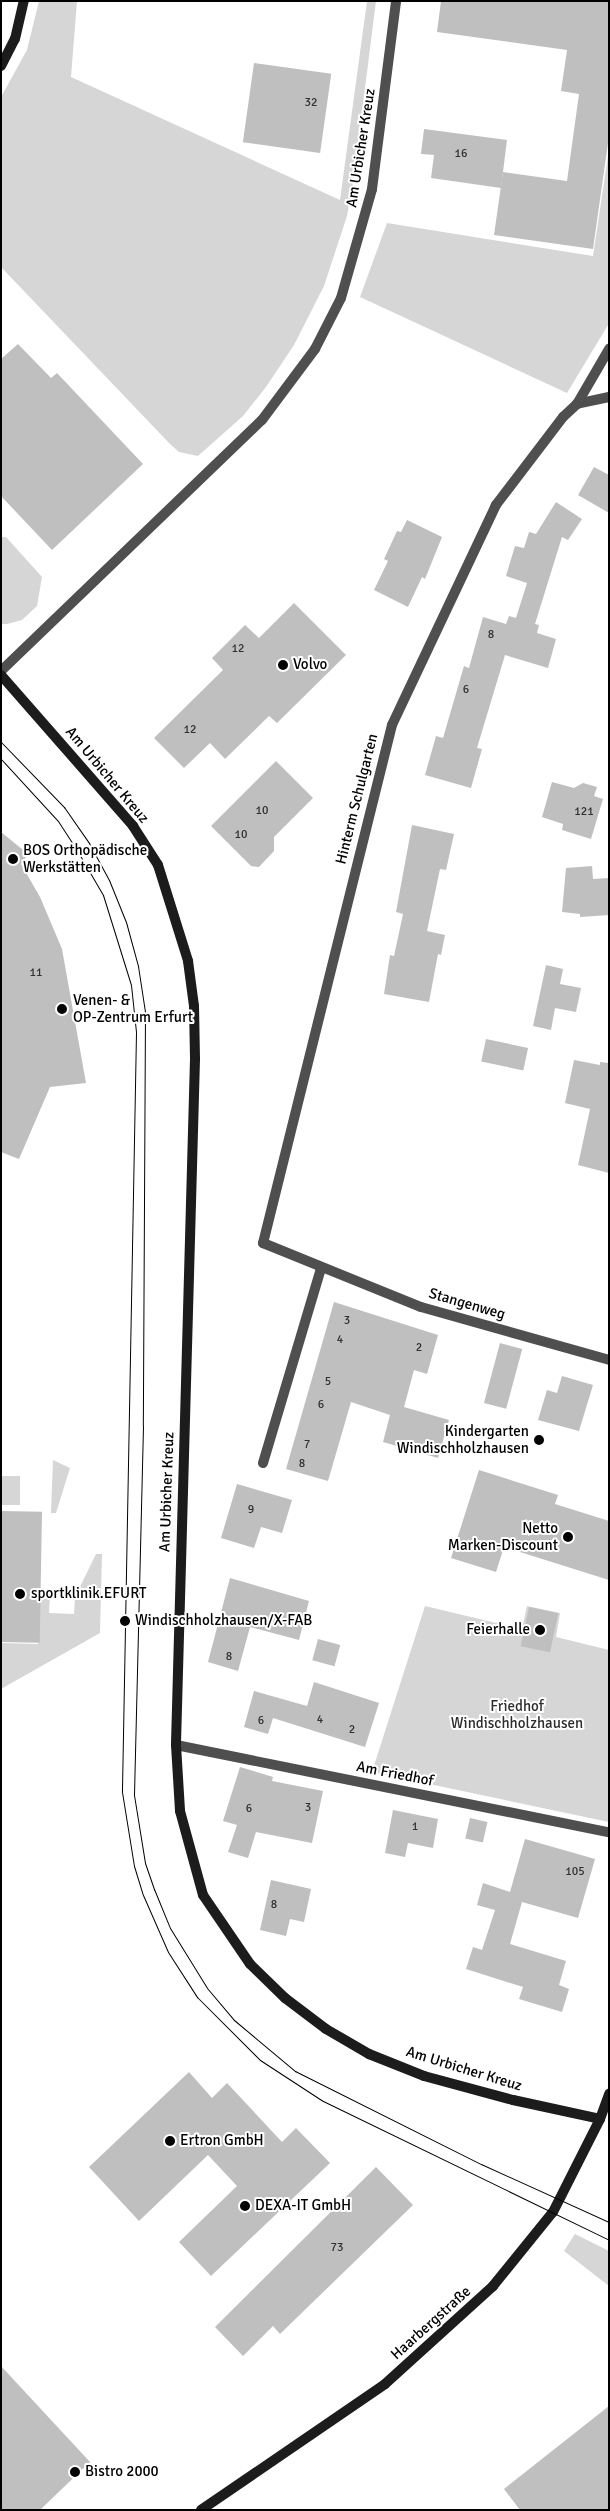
<!DOCTYPE html>
<meta charset="utf-8">
<style>
body{margin:0}
#map{position:relative;width:610px;height:2511px;overflow:hidden;background:#fff;font-family:Signika,sans-serif}
div>[style]{position:absolute}
.green>*{inset:0;background:#d6d6d6;transform-origin:0 0}
.building>*{inset:0;background:#bfbfbf;transform-origin:0 0}
.street>*{height:10px;margin:-5px;padding:0 5px;transform-origin:5px;border-radius:5px;background:#4f4f4f}
.secondary>*{height:10px;margin:-5px;padding:0 5px;transform-origin:5px;border-radius:5px;background:#1c1c1c}
.tram>*{height:1px;margin:-0.5px;padding:0 0.5px;transform-origin:0.5px;border-radius:0.5px;background:#000}
.dots>*{width:14px;height:14px;translate:-50% -50%;box-sizing:border-box;border:2px solid #fff;border-radius:50%}
span{translate:-50% -50%;white-space:nowrap;text-align:center;line-height:1.15;-webkit-text-stroke:4px #fff;paint-order:stroke}
.number-label{font-size:12px;color:#303030}
.number-label span{-webkit-text-stroke-width:0}
.street-label{font-size:15px;color:#000}
.poi-label{font-size:15px;color:#000}
.left{translate:0 -50%;text-align:left}
.right{translate:-100% -50%;text-align:right}
.park-label{font-size:15px;color:#2d2d2d}
.frame{position:absolute;inset:0;border:2px solid #000;pointer-events:none}
</style>
<div id="map">
<div class="green">
<div style="clip-path:polygon(39px 1px,77px 1px,71px 77px,340px 200px,367px 1px,376px 1px,353px 183px,347px 216px,324px 286px,294px 345px,266px 387px,243px 416px,198px 456px,179px 452px,170px 444px,1px 267px,1px 97px,27px 50px)"></div>
<div style="clip-path:polygon(609px 149px,608px 325px,567px 393px,360px 297px,387px 223px,593px 256px)"></div>
<div style="clip-path:polygon(1px 537px,6px 537px,42px 577px,37px 606px,22px 620px,7px 624px,1px 624px)"></div>
<div style="clip-path:polygon(53px 1460px,70px 1468px,56px 1513px,51px 1513px)"></div>
<div style="left:1px;top:1476px;width:19px;height:29px"></div>
<div style="clip-path:polygon(96px 1554px,102px 1554px,100px 1633px,1px 1689px,1px 1643px,38px 1644px,39px 1595px,50px 1596px,49px 1613px,74px 1614px,75px 1597px)"></div>
<div style="clip-path:polygon(425px 1606px,522px 1629px,527px 1606px,560px 1613px,556px 1637px,609px 1650px,609px 1822px,372px 1772px)"></div>
<div style="clip-path:polygon(575px 2234px,609px 2251px,609px 2286px,564px 2251px)"></div>
</div>
<div class="building">
<div style="clip-path:polygon(441px 1px,609px 1px,609px 136px,593px 249px,494px 235px,503px 172px,567px 181px,579px 94px,561px 91px,567px 50px,437px 32px)"></div>
<div style="left:254px;top:63px;width:78px;height:80px;rotate:8deg"></div>
<div style="clip-path:polygon(424px 129px,507px 140px,501px 188px,431px 178px,434px 155px,421px 154px)"></div>
<div style="clip-path:polygon(18px 344px,51px 378px,57px 373px,143px 464px,52px 550px,1px 496px,1px 359px)"></div>
<div style="clip-path:polygon(594px 467px,609px 475px,609px 513px,578px 495px)"></div>
<div style="clip-path:polygon(556px 502px,582px 519px,568px 540px,562px 537px,535px 624px,539px 625px,537px 633px,556px 639px,548px 668px,505px 655px,477px 748px,482px 749px,471px 788px,425px 775px,436px 736px,443px 738px,464px 666px,469px 668px,483px 617px,506px 624px,509px 616px,516px 618px,527px 583px,506px 576px,515px 546px,524px 548px,529px 532px,536px 534px)"></div>
<div style="clip-path:polygon(407px 520px,442px 537px,425px 579px,422px 577px,408px 607px,374px 590px,388px 561px,384px 559px,397px 531px,401px 532px)"></div>
<div style="clip-path:polygon(294px 603px,346px 655px,277px 723px,269px 716px,225px 759px,210px 743px,184px 768px,154px 738px,223px 670px,212px 658px,245px 625px,259px 638px)"></div>
<div style="clip-path:polygon(276px 761px,313px 798px,274px 837px,274px 851px,259px 867px,251px 866px,211px 826px)"></div>
<div style="clip-path:polygon(552px 782px,574px 788px,583px 783px,597px 787px,594px 796px,603px 799px,591px 839px,562px 830px,563px 824px,542px 817px)"></div>
<div style="clip-path:polygon(412px 825px,454px 834px,446px 870px,440px 869px,427px 931px,445px 935px,441px 955px,438px 954px,429px 1002px,384px 994px,390px 955px,394px 956px,403px 914px,396px 912px)"></div>
<div style="clip-path:polygon(1px 832px,28px 854px,21px 864px,40px 897px,62px 949px,86px 1083px,50px 1087px,19px 1159px,1px 1152px)"></div>
<div style="clip-path:polygon(592px 866px,593px 879px,609px 878px,609px 915px,580px 917px,580px 914px,562px 912px,566px 868px)"></div>
<div style="clip-path:polygon(546px 965px,563px 969px,560px 984px,581px 988px,576px 1012px,555px 1008px,551px 1030px,533px 1026px)"></div>
<div style="left:486px;top:1039px;width:43px;height:23px;rotate:12deg"></div>
<div style="clip-path:polygon(574px 1060px,600px 1065px,600px 1062px,609px 1063px,609px 1173px,578px 1165px,590px 1109px,565px 1103px)"></div>
<div style="clip-path:polygon(334px 1302px,438px 1335px,427px 1374px,414px 1370px,404px 1407px,449px 1420px,438px 1458px,383px 1442px,390px 1415px,351px 1402px,328px 1481px,286px 1469px)"></div>
<div style="left:500px;top:1343px;width:23px;height:62px;rotate:15deg"></div>
<div style="clip-path:polygon(562px 1376px,593px 1385px,579px 1431px,538px 1420px,547px 1390px,557px 1393px)"></div>
<div style="clip-path:polygon(479px 1470px,558px 1495px,555px 1504px,609px 1521px,609px 1580px,504px 1547px,496px 1572px,451px 1558px)"></div>
<div style="clip-path:polygon(237px 1484px,292px 1500px,282px 1533px,261px 1527px,254px 1548px,221px 1538px)"></div>
<div style="left:1px;top:1511px;width:41px;height:131px;rotate:1deg"></div>
<div style="clip-path:polygon(230px 1578px,309px 1601px,299px 1640px,250px 1627px,238px 1671px,208px 1662px)"></div>
<div style="left:529px;top:1607px;width:30px;height:40px;rotate:12deg"></div>
<div style="left:318px;top:1639px;width:23px;height:22px;rotate:15deg"></div>
<div style="clip-path:polygon(314px 1682px,379px 1703px,365px 1747px,273px 1718px,268px 1734px,244px 1727px,254px 1691px,307px 1706px)"></div>
<div style="clip-path:polygon(240px 1767px,273px 1777px,272px 1781px,323px 1791px,312px 1843px,256px 1832px,248px 1858px,228px 1852px,237px 1825px,223px 1821px)"></div>
<div style="clip-path:polygon(393px 1810px,438px 1819px,433px 1848px,408px 1843px,405px 1857px,385px 1853px)"></div>
<div style="left:470px;top:1818px;width:18px;height:21px;rotate:13deg"></div>
<div style="clip-path:polygon(525px 1839px,595px 1859px,578px 1918px,522px 1902px,510px 1944px,566px 1961px,559px 1985px,569px 1989px,562px 2012px,519px 1999px,523px 1987px,466px 1969px,473px 1947px,482px 1950px,495px 1910px,477px 1905px,483px 1883px,510px 1892px)"></div>
<div style="clip-path:polygon(271px 1880px,311px 1889px,304px 1922px,290px 1919px,286px 1936px,260px 1930px)"></div>
<div style="clip-path:polygon(189px 2072px,212px 2098px,227px 2083px,282px 2142px,296px 2128px,330px 2163px,211px 2276px,179px 2242px,237px 2186px,208px 2155px,139px 2221px,89px 2167px)"></div>
<div style="clip-path:polygon(376px 2167px,413px 2205px,280px 2334px,273px 2326px,243px 2356px,215px 2327px)"></div>
<div style="clip-path:polygon(1px 2366px,90px 2462px,40px 2510px,1px 2510px)"></div>
<div style="clip-path:polygon(609px 2406px,609px 2510px,520px 2510px,504px 2489px)"></div>
</div>
<div class="street">
<div style="left:609px;top:397px;width:33px;rotate:168deg"></div>
<div style="left:577px;top:404px;width:19px;rotate:137deg"></div>
<div style="left:563px;top:417px;width:111px;rotate:127.3deg"></div>
<div style="left:496px;top:505px;width:243px;rotate:115.3deg"></div>
<div style="left:392px;top:725px;width:534px;rotate:103.98deg"></div>
<div style="left:263px;top:1243px;width:170px;rotate:22.1deg"></div>
<div style="left:421px;top:1307px;width:195px;rotate:15.7deg"></div>
<div style="left:577px;top:404px;width:64px;rotate:-59.8deg"></div>
<div style="left:1px;top:671px;width:362px;rotate:-43.9deg"></div>
<div style="left:262px;top:420px;width:89px;rotate:-53.3deg"></div>
<div style="left:315px;top:349px;width:57px;rotate:-63deg"></div>
<div style="left:341px;top:298px;width:113px;rotate:-74.1deg"></div>
<div style="left:372px;top:189px;width:190px;rotate:-82.7deg"></div>
<div style="left:263px;top:1463px;width:203px;rotate:-73.4deg"></div>
<div style="left:176px;top:1745px;width:442px;rotate:11.4deg"></div>
</div>
<div class="secondary">
<div style="left:1px;top:66px;width:30px;rotate:-63deg"></div>
<div style="left:15px;top:39px;width:39px;rotate:-77deg"></div>
<div style="left:1px;top:675px;width:201px;rotate:48.8deg"></div>
<div style="left:133px;top:826px;width:46px;rotate:57.3deg"></div>
<div style="left:158px;top:865px;width:101px;rotate:72.6deg"></div>
<div style="left:188px;top:961px;width:45px;rotate:82.4deg"></div>
<div style="left:194px;top:1006px;width:53px;rotate:88.9deg"></div>
<div style="left:195px;top:1059px;width:686px;rotate:91.59deg"></div>
<div style="left:176px;top:1745px;width:66px;rotate:86.5deg"></div>
<div style="left:180px;top:1811px;width:87px;rotate:74.7deg"></div>
<div style="left:203px;top:1895px;width:83px;rotate:55.7deg"></div>
<div style="left:250px;top:1964px;width:49px;rotate:44.2deg"></div>
<div style="left:285px;top:1998px;width:51px;rotate:37.1deg"></div>
<div style="left:326px;top:2029px;width:50px;rotate:30.2deg"></div>
<div style="left:369px;top:2054px;width:59px;rotate:21.8deg"></div>
<div style="left:424px;top:2076px;width:92px;rotate:15.1deg"></div>
<div style="left:513px;top:2100px;width:89px;rotate:12.3deg"></div>
<div style="left:201px;top:2510px;width:223px;rotate:-34.4deg"></div>
<div style="left:385px;top:2384px;width:146px;rotate:-42.2deg"></div>
<div style="left:493px;top:2286px;width:95px;rotate:-51deg"></div>
<div style="left:553px;top:2212px;width:104px;rotate:-63.2deg"></div>
<div style="left:600px;top:2119px;width:27px;rotate:-70deg"></div>
</div>
<div class="tram">
<div style="left:1px;top:742px;width:91px;rotate:45.9deg"></div>
<div style="left:64px;top:807px;width:44px;rotate:55.2deg"></div>
<div style="left:89px;top:843px;width:42px;rotate:61.6deg"></div>
<div style="left:109px;top:880px;width:45px;rotate:68deg"></div>
<div style="left:126px;top:922px;width:46px;rotate:74.7deg"></div>
<div style="left:138px;top:966px;width:47px;rotate:81.3deg"></div>
<div style="left:145px;top:1012px;width:414px;rotate:90.3deg"></div>
<div style="left:143px;top:1426px;width:369px;rotate:91.4deg"></div>
<div style="left:134px;top:1795px;width:69px;rotate:80.8deg"></div>
<div style="left:145px;top:1863px;width:28px;rotate:71deg"></div>
<div style="left:154px;top:1889px;width:42px;rotate:67.7deg"></div>
<div style="left:170px;top:1928px;width:70px;rotate:58.3deg"></div>
<div style="left:207px;top:1988px;width:42px;rotate:49.8deg"></div>
<div style="left:234px;top:2020px;width:80px;rotate:39.9deg"></div>
<div style="left:295px;top:2071px;width:208px;rotate:26.6deg"></div>
<div style="left:481px;top:2164px;width:141px;rotate:24.4deg"></div>
<div style="left:1px;top:759px;width:84px;rotate:47.4deg"></div>
<div style="left:58px;top:821px;width:37px;rotate:57deg"></div>
<div style="left:78px;top:852px;width:50px;rotate:59.8deg"></div>
<div style="left:103px;top:895px;width:94px;rotate:72.7deg"></div>
<div style="left:131px;top:985px;width:47px;rotate:83.9deg"></div>
<div style="left:136px;top:1032px;width:760px;rotate:91.06deg"></div>
<div style="left:122px;top:1792px;width:75px;rotate:80.8deg"></div>
<div style="left:134px;top:1866px;width:30px;rotate:73deg"></div>
<div style="left:143px;top:1895px;width:62px;rotate:66.3deg"></div>
<div style="left:168px;top:1952px;width:54px;rotate:57.2deg"></div>
<div style="left:197px;top:1997px;width:89px;rotate:45deg"></div>
<div style="left:260px;top:2060px;width:75px;rotate:33.1deg"></div>
<div style="left:323px;top:2101px;width:318px;rotate:25.9deg"></div>
</div>
<div class="dots">
<div style="left:283px;top:665px;background:#000"></div>
<div style="left:13px;top:859px;background:#000"></div>
<div style="left:62px;top:1009px;background:#000"></div>
<div style="left:539px;top:1440px;background:#000"></div>
<div style="left:568px;top:1537px;background:#000"></div>
<div style="left:20px;top:1594px;background:#000"></div>
<div style="left:125px;top:1621px;background:#000"></div>
<div style="left:540px;top:1630px;background:#000"></div>
<div style="left:170px;top:2141px;background:#000"></div>
<div style="left:245px;top:2206px;background:#000"></div>
<div style="left:75px;top:2472px;background:#000"></div>
</div>
<div class="number-label">
<span style="left:311px;top:103px">32</span>
<span style="left:461px;top:154px">16</span>
<span style="left:491px;top:635px">8</span>
<span style="left:238px;top:649px">12</span>
<span style="left:466px;top:690px">6</span>
<span style="left:190px;top:730px">12</span>
<span style="left:262px;top:811px">10</span>
<span style="left:584px;top:812px">121</span>
<span style="left:241px;top:835px">10</span>
<span style="left:36px;top:973px">11</span>
<span style="left:347px;top:1321px">3</span>
<span style="left:340px;top:1340px">4</span>
<span style="left:419px;top:1348px">2</span>
<span style="left:328px;top:1382px">5</span>
<span style="left:321px;top:1405px">6</span>
<span style="left:307px;top:1445px">7</span>
<span style="left:302px;top:1464px">8</span>
<span style="left:251px;top:1510px">9</span>
<span style="left:229px;top:1657px">8</span>
<span style="left:320px;top:1720px">4</span>
<span style="left:261px;top:1721px">6</span>
<span style="left:352px;top:1730px">2</span>
<span style="left:308px;top:1808px">3</span>
<span style="left:249px;top:1809px">6</span>
<span style="left:415px;top:1827px">1</span>
<span style="left:575px;top:1872px">105</span>
<span style="left:274px;top:1905px">8</span>
<span style="left:337px;top:2248px">73</span>
</div>
<div class="street-label">
<span style="left:361px;top:148px;rotate:-81deg">Am Urbicher Kreuz</span>
<span style="left:107px;top:775px;rotate:50deg">Am Urbicher Kreuz</span>
<span style="left:357px;top:799px;rotate:-76deg">Hinterm Schulgarten</span>
<span style="left:467px;top:1304px;rotate:16deg">Stangenweg</span>
<span style="left:167px;top:1492px;rotate:-88deg">Am Urbicher Kreuz</span>
<span style="left:395px;top:1774px;rotate:11deg">Am Friedhof</span>
<span style="left:464px;top:2069px;rotate:17deg">Am Urbicher Kreuz</span>
<span style="left:431px;top:2323px;rotate:-42deg">Haarbergstraße</span>
</div>
<div class="poi-label">
<span class="left" style="left:293px;top:665px">Volvo</span>
<span class="left" style="left:23px;top:859px">BOS Orthopädische<br>Werkstätten</span>
<span class="left" style="left:73px;top:1009px">Venen- &amp;<br>OP-Zentrum Erfurt</span>
<span class="right" style="left:529px;top:1440px">Kindergarten<br>Windischholzhausen</span>
<span class="right" style="left:558px;top:1537px">Netto<br>Marken-Discount</span>
<span class="left" style="left:31px;top:1594px">sportklinik.EFURT</span>
<span class="left" style="left:135px;top:1621px">Windischholzhausen/X-FAB</span>
<span class="right" style="left:530px;top:1630px">Feierhalle</span>
<span class="left" style="left:180px;top:2141px">Ertron GmbH</span>
<span class="left" style="left:255px;top:2206px">DEXA-IT GmbH</span>
<span class="left" style="left:85px;top:2472px">Bistro 2000</span>
</div>
<div class="park-label">
<span style="left:517px;top:1715px">Friedhof<br>Windischholzhausen</span>
</div>
<div class="frame"></div>
</div>
